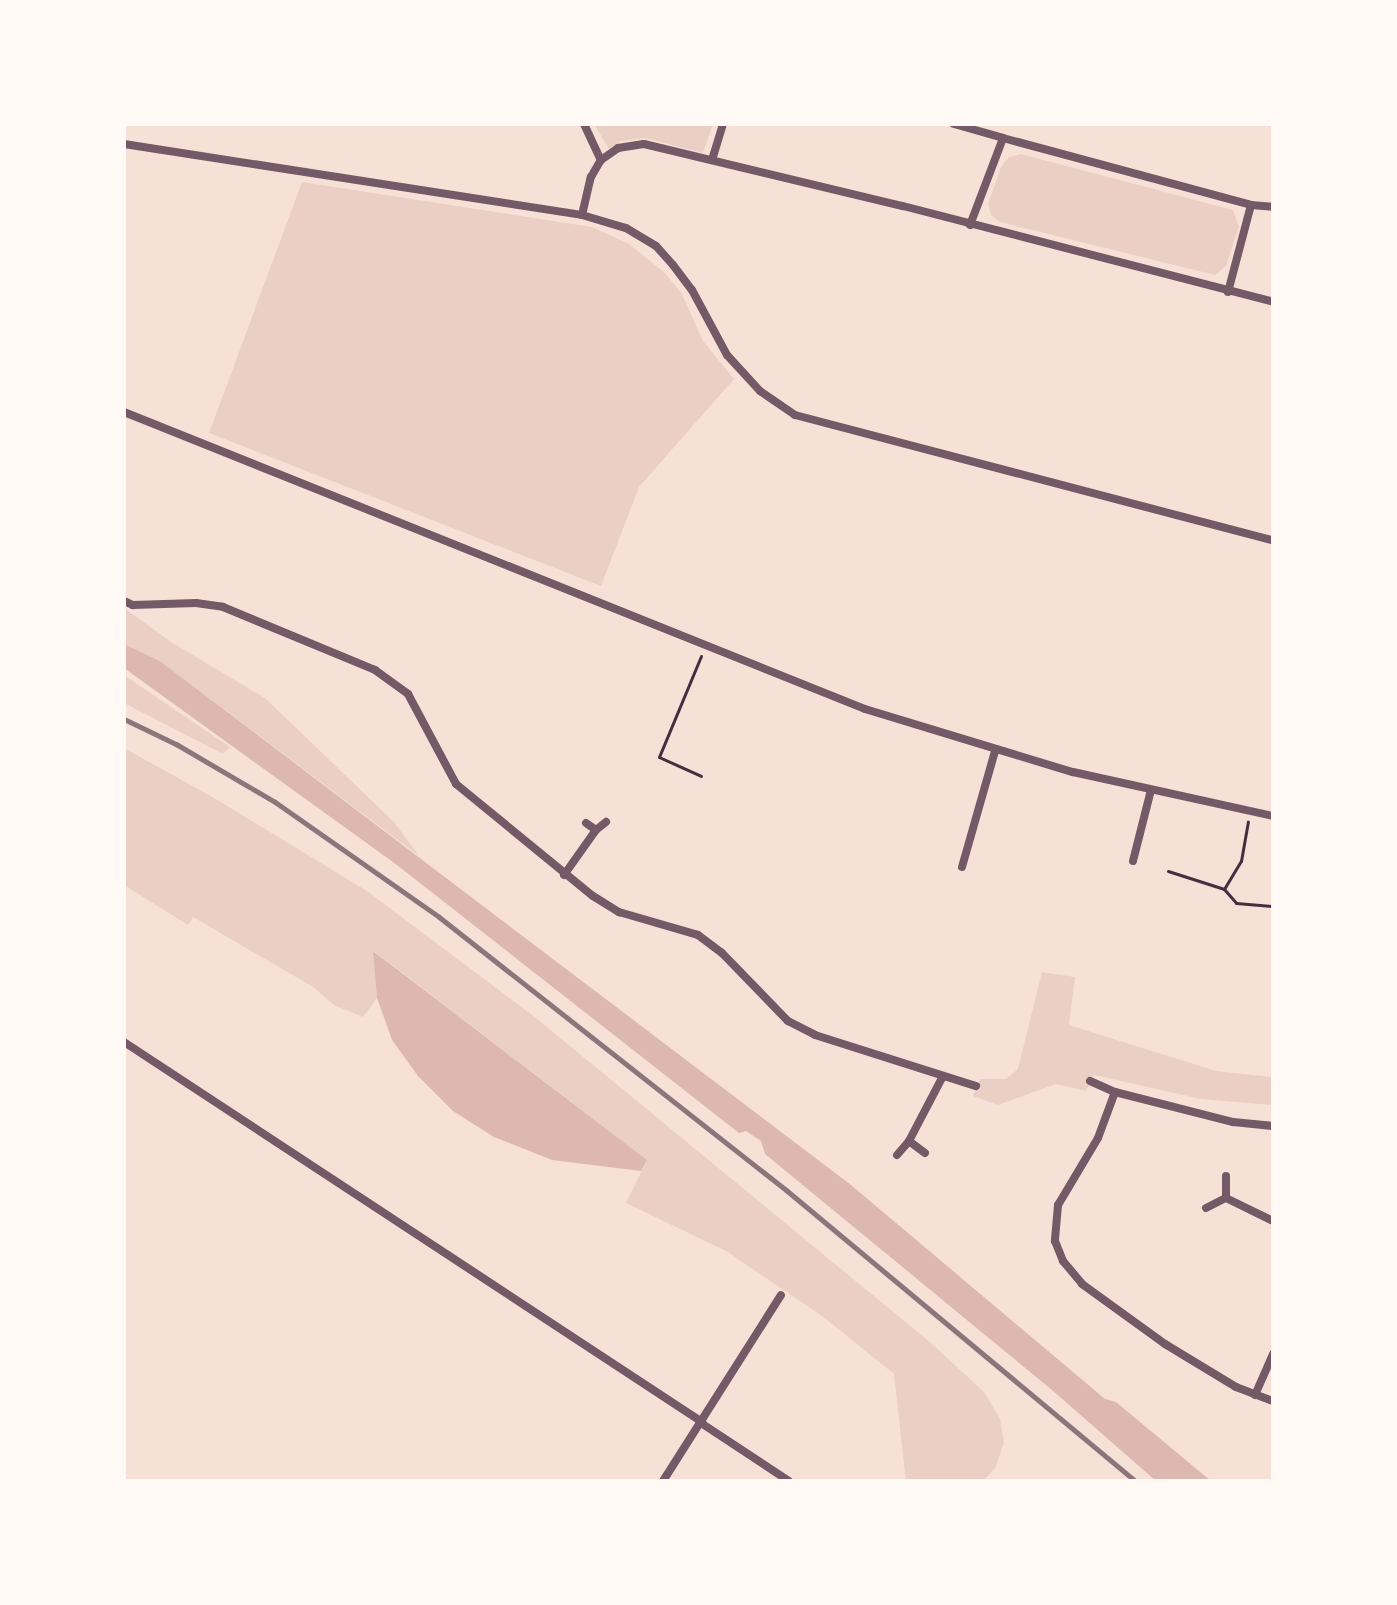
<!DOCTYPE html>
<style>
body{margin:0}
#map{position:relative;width:1397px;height:1605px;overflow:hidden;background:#f7e1d7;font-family:Mulish,sans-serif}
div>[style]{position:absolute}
.green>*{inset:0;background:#ebcfc5}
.water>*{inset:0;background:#dcb8b0}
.path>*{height:3px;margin:-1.5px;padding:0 1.5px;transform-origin:1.5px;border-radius:1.5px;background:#4a2c40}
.minor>*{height:8px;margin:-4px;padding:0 4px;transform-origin:4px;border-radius:4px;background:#755966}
.rail>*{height:5px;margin:-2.5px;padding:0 2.5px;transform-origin:2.5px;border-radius:2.5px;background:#8f747c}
span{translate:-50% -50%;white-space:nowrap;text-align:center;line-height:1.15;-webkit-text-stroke:8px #fffaf5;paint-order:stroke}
.frame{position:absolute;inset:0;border:126px solid #fffaf5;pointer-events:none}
</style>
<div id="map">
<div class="green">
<div style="clip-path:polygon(594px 124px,713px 124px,703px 153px,645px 138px,620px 141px,609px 149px)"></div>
<div style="clip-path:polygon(1021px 154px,1233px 210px,1239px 227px,1226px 266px,1215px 275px,1000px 222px,991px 215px,988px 204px,1001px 167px,1009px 157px)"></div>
<div style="clip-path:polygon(302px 182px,592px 227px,629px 244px,665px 273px,682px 294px,703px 341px,734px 379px,639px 487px,601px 586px,209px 433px)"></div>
<div style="clip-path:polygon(124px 608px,171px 642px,265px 698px,394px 822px,419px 856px,160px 661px,124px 644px)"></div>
<div style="clip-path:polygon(124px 675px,230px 747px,223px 754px,124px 703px)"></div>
<div style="clip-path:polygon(124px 748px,214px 798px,367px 891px,536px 1018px,931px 1343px,984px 1392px,1000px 1419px,1004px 1443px,995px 1468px,983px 1481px,906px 1481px,894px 1374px,822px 1316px,726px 1251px,626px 1203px,647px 1160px,374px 951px,377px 998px,363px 1017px,334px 1005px,313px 987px,193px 917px,188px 925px,124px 885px)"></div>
<div style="clip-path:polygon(1042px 972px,1075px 977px,1069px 1025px,1216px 1071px,1273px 1077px,1273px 1105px,1201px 1099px,1094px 1075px,1086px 1091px,1056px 1084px,998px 1105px,973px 1096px,980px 1079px,1006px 1079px,1018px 1069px)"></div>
</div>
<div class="water">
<div style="clip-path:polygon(124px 644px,160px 661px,851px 1185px,1105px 1399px,1116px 1402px,1211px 1481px,1156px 1481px,1052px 1390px,765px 1154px,761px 1141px,746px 1131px,739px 1133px,397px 865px,124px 668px)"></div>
<div style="clip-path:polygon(373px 951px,647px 1160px,641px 1171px,552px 1160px,494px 1137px,453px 1111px,418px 1076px,392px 1040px,377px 998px)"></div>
</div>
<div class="path">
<div style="left:701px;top:656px;width:109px;rotate:112.6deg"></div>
<div style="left:659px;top:757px;width:46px;rotate:24.3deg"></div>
<div style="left:1168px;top:871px;width:59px;rotate:17.8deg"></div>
<div style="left:1224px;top:889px;width:33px;rotate:-59deg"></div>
<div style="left:1241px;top:861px;width:40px;rotate:-80deg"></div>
<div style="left:1224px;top:889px;width:18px;rotate:49deg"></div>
<div style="left:1236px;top:903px;width:37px;rotate:5deg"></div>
</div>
<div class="minor">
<div style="left:584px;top:124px;width:40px;rotate:65deg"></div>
<div style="left:954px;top:124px;width:51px;rotate:15.9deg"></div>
<div style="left:124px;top:144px;width:463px;rotate:8.8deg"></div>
<div style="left:582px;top:215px;width:46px;rotate:16.5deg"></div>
<div style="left:626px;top:228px;width:35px;rotate:31deg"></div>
<div style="left:656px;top:246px;width:25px;rotate:48deg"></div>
<div style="left:673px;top:265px;width:31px;rotate:53deg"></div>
<div style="left:692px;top:290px;width:74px;rotate:61.7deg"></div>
<div style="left:727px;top:355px;width:49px;rotate:47.5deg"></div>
<div style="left:760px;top:391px;width:42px;rotate:34.4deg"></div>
<div style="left:795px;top:415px;width:494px;rotate:14.7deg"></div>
<div style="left:712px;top:160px;width:38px;rotate:-73deg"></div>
<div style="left:582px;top:215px;width:39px;rotate:-77deg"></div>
<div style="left:591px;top:177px;width:20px;rotate:-60deg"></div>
<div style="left:601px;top:160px;width:21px;rotate:-35deg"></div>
<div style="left:618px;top:148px;width:26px;rotate:-9deg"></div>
<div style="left:644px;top:144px;width:266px;rotate:13.5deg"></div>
<div style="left:903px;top:206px;width:382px;rotate:14.5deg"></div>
<div style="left:970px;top:225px;width:93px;rotate:-69.2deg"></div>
<div style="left:1003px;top:138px;width:257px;rotate:15.1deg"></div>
<div style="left:1251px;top:205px;width:22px;rotate:5deg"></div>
<div style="left:1228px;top:292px;width:90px;rotate:-75.2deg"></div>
<div style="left:124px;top:412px;width:798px;rotate:21.84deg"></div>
<div style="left:865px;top:709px;width:217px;rotate:16.9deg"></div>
<div style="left:1073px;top:772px;width:205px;rotate:12.4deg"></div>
<div style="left:124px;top:601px;width:10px;rotate:24deg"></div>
<div style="left:133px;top:605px;width:63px;rotate:-1.8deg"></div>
<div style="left:196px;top:603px;width:27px;rotate:8deg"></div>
<div style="left:223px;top:607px;width:165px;rotate:22.5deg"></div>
<div style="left:375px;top:670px;width:41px;rotate:36deg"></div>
<div style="left:408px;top:694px;width:102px;rotate:61.9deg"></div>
<div style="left:456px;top:784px;width:177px;rotate:39.3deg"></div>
<div style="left:593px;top:896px;width:31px;rotate:32deg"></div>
<div style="left:619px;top:912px;width:82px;rotate:16.2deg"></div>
<div style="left:698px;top:935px;width:30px;rotate:37deg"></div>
<div style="left:722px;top:953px;width:95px;rotate:45.9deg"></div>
<div style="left:788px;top:1021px;width:30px;rotate:27deg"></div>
<div style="left:815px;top:1035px;width:169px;rotate:17.6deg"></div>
<div style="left:586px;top:823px;width:12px;rotate:35deg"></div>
<div style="left:596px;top:830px;width:13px;rotate:-39deg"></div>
<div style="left:1133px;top:861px;width:73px;rotate:-75.8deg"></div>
<div style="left:962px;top:867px;width:121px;rotate:-74.1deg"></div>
<div style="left:564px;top:875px;width:55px;rotate:-54.6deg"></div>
<div style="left:124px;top:1042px;width:692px;rotate:33.32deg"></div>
<div style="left:1090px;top:1081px;width:27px;rotate:24deg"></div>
<div style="left:1115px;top:1092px;width:122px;rotate:14.3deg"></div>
<div style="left:1233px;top:1122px;width:40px;rotate:5.7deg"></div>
<div style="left:1115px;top:1092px;width:49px;rotate:110.3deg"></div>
<div style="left:1098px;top:1138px;width:78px;rotate:120.8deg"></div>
<div style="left:1058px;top:1205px;width:36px;rotate:95deg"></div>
<div style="left:1055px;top:1241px;width:22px;rotate:68deg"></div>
<div style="left:1063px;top:1261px;width:30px;rotate:50deg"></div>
<div style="left:1082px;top:1284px;width:102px;rotate:35.9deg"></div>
<div style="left:1165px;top:1344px;width:83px;rotate:31.2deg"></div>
<div style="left:1236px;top:1387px;width:40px;rotate:21deg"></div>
<div style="left:909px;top:1141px;width:20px;rotate:37deg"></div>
<div style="left:897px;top:1155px;width:18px;rotate:-49deg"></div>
<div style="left:909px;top:1141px;width:71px;rotate:-62.4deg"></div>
<div style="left:1226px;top:1176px;width:22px;rotate:90deg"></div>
<div style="left:1226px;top:1198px;width:52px;rotate:26.1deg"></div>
<div style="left:1206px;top:1208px;width:22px;rotate:-27deg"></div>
<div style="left:1255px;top:1395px;width:45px;rotate:-66.3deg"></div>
<div style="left:701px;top:1423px;width:105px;rotate:33.4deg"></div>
<div style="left:663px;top:1481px;width:220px;rotate:-57.6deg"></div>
</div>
<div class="rail">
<div style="left:124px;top:719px;width:58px;rotate:25.7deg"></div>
<div style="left:176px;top:744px;width:115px;rotate:30.4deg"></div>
<div style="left:275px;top:802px;width:200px;rotate:35deg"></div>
<div style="left:439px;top:917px;width:442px;rotate:38.2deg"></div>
<div style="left:786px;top:1190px;width:454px;rotate:39.8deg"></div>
</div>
<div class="frame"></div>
</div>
